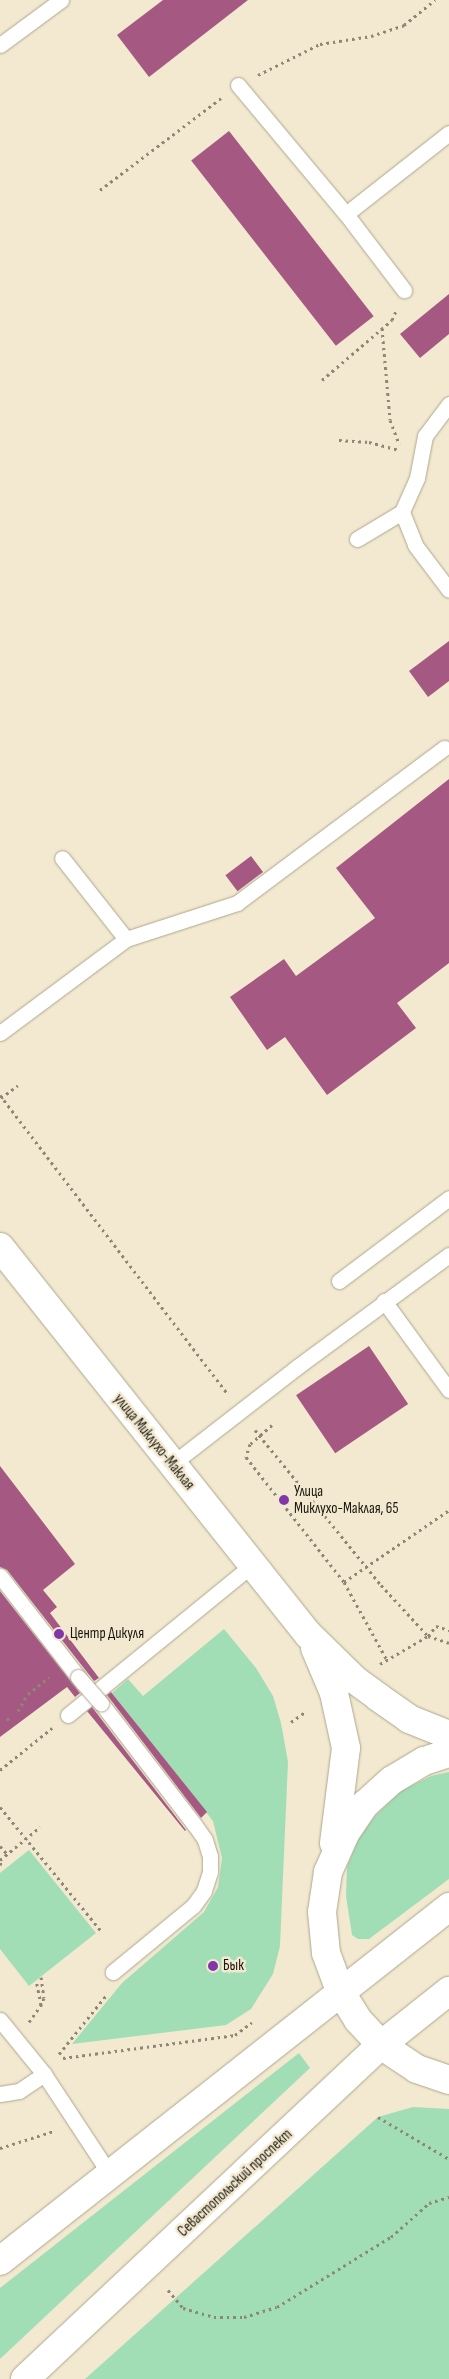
<!DOCTYPE html>
<meta charset="utf-8">
<style>
body{margin:0}
#map{position:relative;width:449px;height:2379px;overflow:hidden;background:#f2e9d0;font-family:"Sofia Sans Condensed",sans-serif}
div>[style]{position:absolute}
.green>*{inset:0;background:#a1deb5}
.building>*{inset:0;background:#a55982;transform-origin:0 0}
.path>*{height:3px;margin-top:-1.5px;transform-origin:0;background:repeating-linear-gradient(90deg,#8d8775 0 2.5px,transparent 0 6.5px)}
.roads{filter:drop-shadow(0 0 1px #aea68e) drop-shadow(0 0 1px #aea68e)}
.lane>*{height:15px;margin:-7.5px;padding:0 7.5px;transform-origin:7.5px;border-radius:7.5px;background:#fff}
.secondary>*{height:28px;margin:-14px;padding:0 14px;transform-origin:14px;border-radius:14px;background:#fff}
.bridges{filter:drop-shadow(0 0 1px #aea68e) drop-shadow(0 0 1px #aea68e)}
.lane-bridge>*{height:15px;margin:-7.5px;padding:0 7.5px;transform-origin:7.5px;border-radius:7.5px;background:#fff}
.dots>*{width:14px;height:14px;translate:-50% -50%;box-sizing:border-box;border:2px solid #f2e9d0;border-radius:50%}
span{translate:-50% -50%;white-space:nowrap;text-align:center;line-height:1.15;-webkit-text-stroke:5px #f2e9d0;paint-order:stroke}
.street-label{font-size:15px;color:#18150c}
.poi-label{font-size:15px;color:#18150c}
.left{translate:0 -50%;text-align:left}
</style>
<div id="map">
<div class="green">
<div style="clip-path:polygon(224px 1629px,256px 1668px,273px 1696px,281px 1723px,288px 1762px,280px 1946px,273px 1974px,251px 2009px,226px 2025px,72px 2044px,122px 1983px,204px 1912px,218px 1887px,222px 1858px,213px 1821px,112px 1693px,128px 1679px,143px 1696px)"></div>
<div style="clip-path:polygon(449px 1772px,449px 1879px,369px 1939px,358px 1939px,352px 1935px,346px 1896px,347px 1867px,359px 1838px,375px 1816px,401px 1791px,431px 1776px)"></div>
<div style="clip-path:polygon(29px 1850px,96px 1933px,29px 1986px,0 1949px,0 1873px)"></div>
<div style="clip-path:polygon(299px 2053px,310px 2068px,0 2359px,0 2288px)"></div>
<div style="clip-path:polygon(413px 2107px,449px 2109px,449px 2379px,85px 2379px,378px 2117px)"></div>
</div>
<div class="building">
<div style="clip-path:polygon(163px 0,248px 0,149px 77px,117px 35px)"></div>
<div style="left:229px;top:131px;width:235px;height:48px;rotate:52deg"></div>
<div style="clip-path:polygon(449px 294px,449px 334px,420px 358px,400px 334px)"></div>
<div style="clip-path:polygon(449px 641px,449px 681px,428px 697px,409px 671px)"></div>
<div style="clip-path:polygon(449px 779px,449px 963px,397px 1003px,416px 1028px,327px 1095px,285px 1037px,267px 1050px,230px 997px,284px 959px,296px 976px,375px 918px,336px 868px)"></div>
<div style="left:251px;top:856px;width:20px;height:32px;rotate:53deg"></div>
<div style="left:369px;top:1346px;width:70px;height:88px;rotate:56deg"></div>
<div style="clip-path:polygon(0 1466px,75px 1564px,43px 1590px,57px 1607px,50px 1613px,99px 1678px,94px 1681px,7px 1570px,0 1567px)"></div>
<div style="clip-path:polygon(0 1591px,80px 1693px,75px 1697px,67px 1687px,0 1737px)"></div>
<div style="clip-path:polygon(111px 1692px,207px 1812px,201px 1818px,107px 1695px)"></div>
<div style="clip-path:polygon(92px 1707px,186px 1830px,185px 1831px,87px 1711px)"></div>
</div>
<div class="path">
<div style="left:258px;top:75px;width:69px;rotate:-26.6deg"></div>
<div style="left:320px;top:44px;width:52px;rotate:-8.9deg"></div>
<div style="left:371px;top:36px;width:35px;rotate:-18deg"></div>
<div style="left:404px;top:25px;width:40px;rotate:-39deg"></div>
<div style="left:100px;top:190px;width:152px;rotate:-37.2deg"></div>
<div style="left:382px;top:328px;width:92px;rotate:85deg"></div>
<div style="left:390px;top:420px;width:26px;rotate:69deg"></div>
<div style="left:322px;top:380px;width:92px;rotate:-40.6deg"></div>
<div style="left:392px;top:320px;width:10px;rotate:-66deg"></div>
<div style="left:339px;top:440px;width:30px;rotate:4deg"></div>
<div style="left:369px;top:442px;width:30px;rotate:15deg"></div>
<div style="left:0;top:1095px;width:375px;rotate:52.7deg"></div>
<div style="left:1px;top:1098px;width:21px;rotate:-37deg"></div>
<div style="left:272px;top:1425px;width:29px;rotate:139deg"></div>
<div style="left:250px;top:1444px;width:14px;rotate:107deg"></div>
<div style="left:246px;top:1457px;width:159px;rotate:51.9deg"></div>
<div style="left:344px;top:1582px;width:89px;rotate:61.1deg"></div>
<div style="left:255px;top:1430px;width:200px;rotate:50.9deg"></div>
<div style="left:381px;top:1585px;width:69px;rotate:47.3deg"></div>
<div style="left:428px;top:1636px;width:22px;rotate:18deg"></div>
<div style="left:344px;top:1582px;width:127px;rotate:-34.4deg"></div>
<div style="left:380px;top:1664px;width:56px;rotate:-30.3deg"></div>
<div style="left:428px;top:1636px;width:13px;rotate:-51deg"></div>
<div style="left:436px;top:1626px;width:14px;rotate:17deg"></div>
<div style="left:18px;top:1711px;width:20px;rotate:-60deg"></div>
<div style="left:28px;top:1694px;width:27px;rotate:-39deg"></div>
<div style="left:7px;top:1718px;width:6px;rotate:51deg"></div>
<div style="left:291px;top:1722px;width:19px;rotate:-35deg"></div>
<div style="left:0;top:1770px;width:67px;rotate:-38.9deg"></div>
<div style="left:0;top:1807px;width:160px;rotate:50.8deg"></div>
<div style="left:0;top:1846px;width:12px;rotate:48deg"></div>
<div style="left:0;top:1860px;width:52px;rotate:-39.5deg"></div>
<div style="left:0;top:1865px;width:5px;rotate:-68deg"></div>
<div style="left:41px;top:1977px;width:21px;rotate:82deg"></div>
<div style="left:44px;top:1998px;width:8px;rotate:113deg"></div>
<div style="left:29px;top:2022px;width:21px;rotate:-55deg"></div>
<div style="left:41px;top:2005px;width:25px;rotate:-101deg"></div>
<div style="left:59px;top:2054px;width:78px;rotate:-51.2deg"></div>
<div style="left:63px;top:2058px;width:174px;rotate:-7.6deg"></div>
<div style="left:235px;top:2035px;width:21px;rotate:-37deg"></div>
<div style="left:378px;top:2117px;width:82px;rotate:30.6deg"></div>
<div style="left:0;top:2148px;width:57px;rotate:-17.5deg"></div>
<div style="left:168px;top:2290px;width:23px;rotate:50deg"></div>
<div style="left:183px;top:2308px;width:32px;rotate:16deg"></div>
<div style="left:214px;top:2317px;width:30px"></div>
<div style="left:244px;top:2317px;width:34px;rotate:-17deg"></div>
<div style="left:277px;top:2307px;width:134px;rotate:-31.6deg"></div>
<div style="left:391px;top:2237px;width:51px;rotate:-41.8deg"></div>
<div style="left:429px;top:2203px;width:21px;rotate:-17deg"></div>
</div>
<div class="roads">
<div class="lane">
<div style="left:0;top:45px;width:76px;rotate:-36.4deg"></div>
<div style="left:238px;top:85px;width:168px;rotate:50.1deg"></div>
<div style="left:346px;top:214px;width:131px;rotate:-38.2deg"></div>
<div style="left:346px;top:214px;width:96px;rotate:52.7deg"></div>
<div style="left:449px;top:404px;width:40px;rotate:127deg"></div>
<div style="left:425px;top:436px;width:43px;rotate:100.8deg"></div>
<div style="left:417px;top:478px;width:37px;rotate:114deg"></div>
<div style="left:402px;top:512px;width:35px;rotate:68deg"></div>
<div style="left:415px;top:545px;width:56px;rotate:52.9deg"></div>
<div style="left:357px;top:539px;width:52px;rotate:-31deg"></div>
<div style="left:126px;top:939px;width:117px;rotate:-18deg"></div>
<div style="left:237px;top:903px;width:259px;rotate:-36.8deg"></div>
<div style="left:0;top:1033px;width:157px;rotate:-36.7deg"></div>
<div style="left:126px;top:939px;width:103px;rotate:-128.3deg"></div>
<div style="left:339px;top:1281px;width:138px;rotate:-37deg"></div>
<div style="left:384px;top:1301px;width:110px;rotate:53.9deg"></div>
<div style="left:172px;top:1464px;width:158px;rotate:-37.8deg"></div>
<div style="left:297px;top:1367px;width:189px;rotate:-36.4deg"></div>
<div style="left:0;top:1576px;width:128px;rotate:52.3deg"></div>
<div style="left:101px;top:1703px;width:153px;rotate:52.5deg"></div>
<div style="left:194px;top:1824px;width:19px;rotate:55deg"></div>
<div style="left:205px;top:1840px;width:17px;rotate:73deg"></div>
<div style="left:210px;top:1856px;width:16px;rotate:90deg"></div>
<div style="left:210px;top:1872px;width:20px;rotate:108deg"></div>
<div style="left:204px;top:1891px;width:19px;rotate:126deg"></div>
<div style="left:193px;top:1906px;width:104px;rotate:140.5deg"></div>
<div style="left:68px;top:1715px;width:239px;rotate:-39.2deg"></div>
<div style="left:0;top:2020px;width:70px;rotate:50.8deg"></div>
<div style="left:44px;top:2074px;width:118px;rotate:56.7deg"></div>
<div style="left:0;top:2094px;width:19px;rotate:-9deg"></div>
<div style="left:19px;top:2091px;width:30px;rotate:-34deg"></div>
</div>
<div class="secondary">
<div style="left:0;top:1247px;width:496px;rotate:51.5deg"></div>
<div style="left:309px;top:1635px;width:64px;rotate:44.4deg"></div>
<div style="left:355px;top:1680px;width:29px;rotate:36deg"></div>
<div style="left:378px;top:1697px;width:38px;rotate:35deg"></div>
<div style="left:409px;top:1719px;width:43px;rotate:21.8deg"></div>
<div style="left:315px;top:1648px;width:49px;rotate:67.1deg"></div>
<div style="left:334px;top:1693px;width:56px;rotate:77.7deg"></div>
<div style="left:346px;top:1748px;width:96px;rotate:97.2deg"></div>
<div style="left:449px;top:1753px;width:26px;rotate:162deg"></div>
<div style="left:424px;top:1761px;width:37px;rotate:149deg"></div>
<div style="left:392px;top:1780px;width:36px;rotate:138deg"></div>
<div style="left:365px;top:1804px;width:36px;rotate:124deg"></div>
<div style="left:345px;top:1834px;width:42px;rotate:114.1deg"></div>
<div style="left:328px;top:1872px;width:40px;rotate:98.5deg"></div>
<div style="left:322px;top:1912px;width:41px;rotate:84.4deg"></div>
<div style="left:326px;top:1953px;width:40px;rotate:69.8deg"></div>
<div style="left:340px;top:1991px;width:34px;rotate:58deg"></div>
<div style="left:358px;top:2020px;width:34px;rotate:47deg"></div>
<div style="left:381px;top:2045px;width:43px;rotate:33.7deg"></div>
<div style="left:417px;top:2069px;width:34px;rotate:19deg"></div>
<div style="left:0;top:2261px;width:572px;rotate:-38.25deg"></div>
<div style="left:25px;top:2379px;width:488px;rotate:-43.2deg"></div>
<div style="left:381px;top:2045px;width:87px;rotate:-38.5deg"></div>
</div>
</div>
<div class="bridges">
<div class="lane-bridge">
<div style="left:78px;top:1677px;width:35px;rotate:49deg"></div>
</div>
</div>
<div class="dots">
<div style="left:284px;top:1500px;background:#8237a9"></div>
<div style="left:59px;top:1634px;background:#8237a9"></div>
<div style="left:213px;top:1966px;background:#8237a9"></div>
</div>
<div class="street-label">
<span style="left:154px;top:1442px;rotate:51deg">улица Миклухо-Маклая</span>
<span style="left:235px;top:2183px;rotate:-43deg">Севастопольский проспект</span>
</div>
<div class="poi-label">
<span class="left" style="left:294px;top:1500px">Улица<br>Миклухо-Маклая, 65</span>
<span class="left" style="left:70px;top:1634px">Центр Дикуля</span>
<span class="left" style="left:223px;top:1966px">Бык</span>
</div>
</div>
